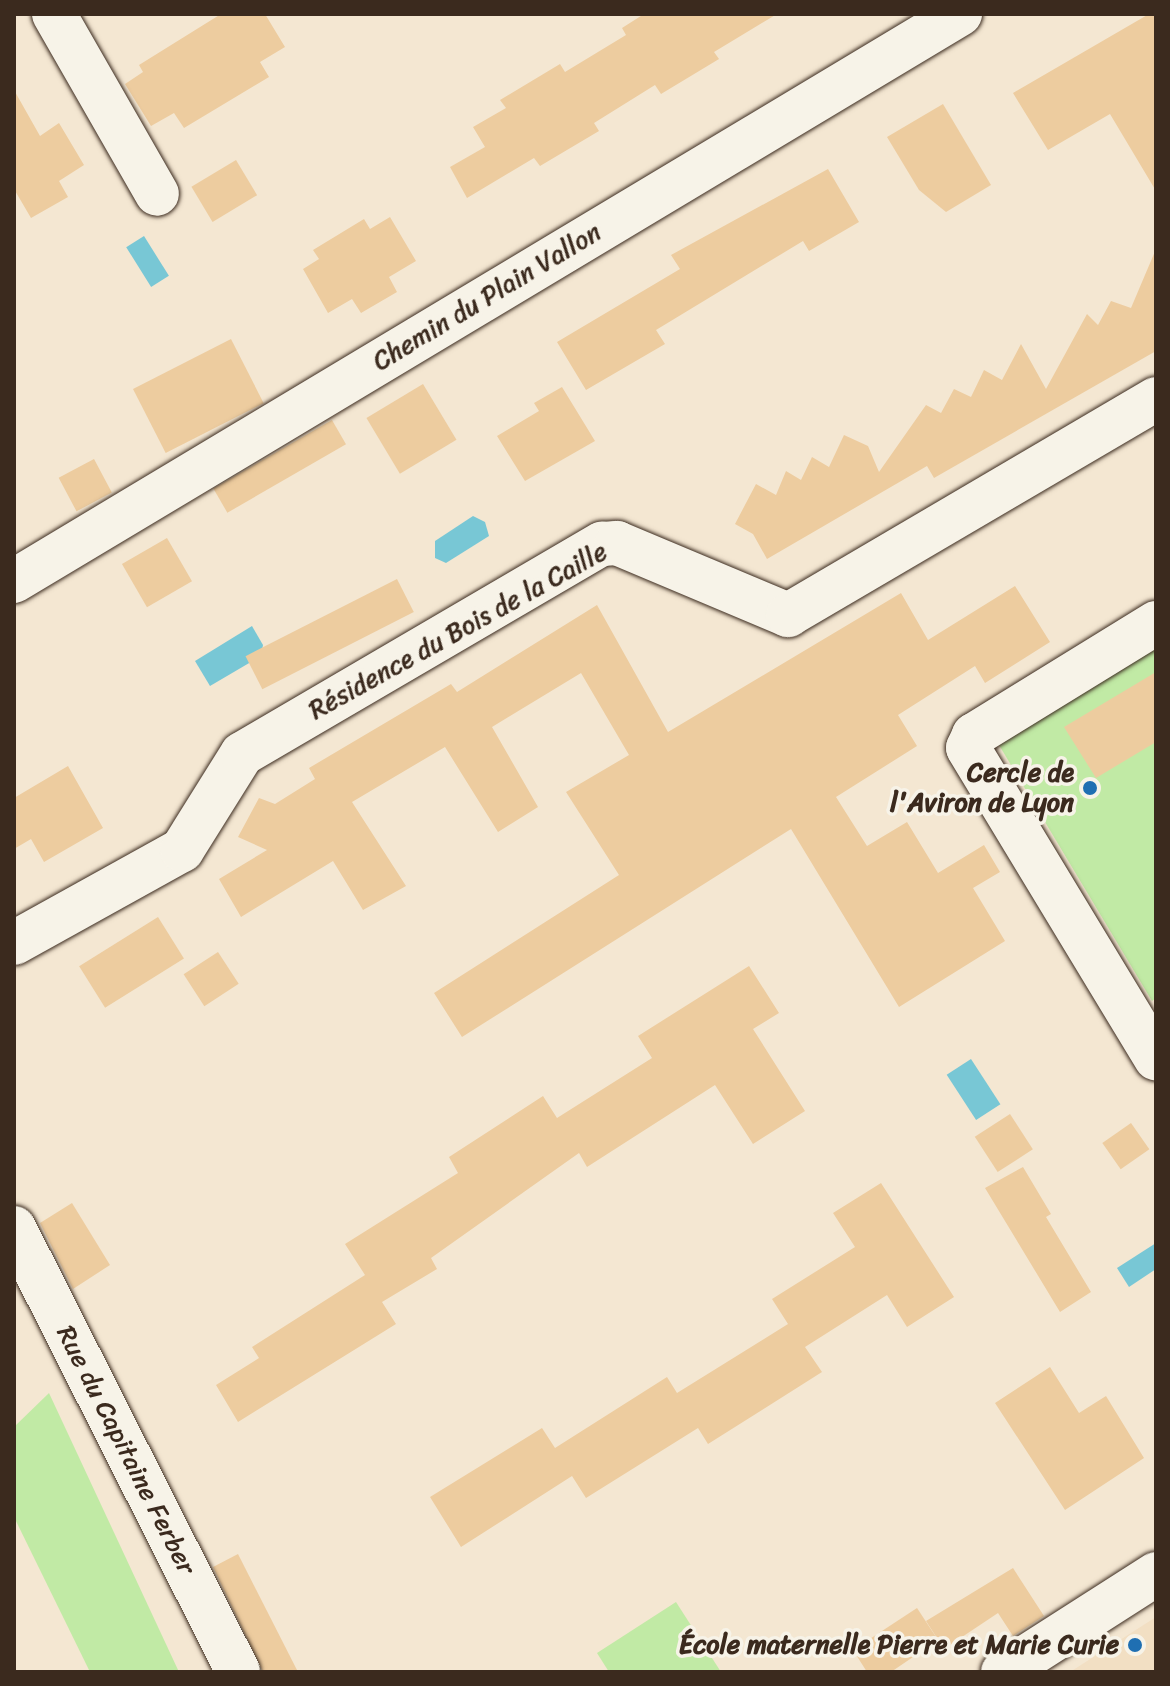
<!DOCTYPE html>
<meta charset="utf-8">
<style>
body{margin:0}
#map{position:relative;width:1170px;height:1686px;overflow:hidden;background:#f4e7d2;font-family:Sriracha,sans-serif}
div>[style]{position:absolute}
.built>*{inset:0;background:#f2dfc3}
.green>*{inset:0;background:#c1eaa5}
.water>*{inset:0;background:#78c7d5;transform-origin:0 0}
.building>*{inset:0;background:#edcc9f;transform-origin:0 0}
.roads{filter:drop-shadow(0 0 2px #3b2a1e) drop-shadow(0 0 2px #3b2a1e)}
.minor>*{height:44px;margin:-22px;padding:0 22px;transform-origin:22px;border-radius:22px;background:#f7f3e8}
.dots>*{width:22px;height:22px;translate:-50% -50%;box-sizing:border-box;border:4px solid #f7f3e8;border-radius:50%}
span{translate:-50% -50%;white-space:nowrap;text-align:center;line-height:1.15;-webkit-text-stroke:7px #f7f3e8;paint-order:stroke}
.street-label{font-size:26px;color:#3b2a1e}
.poi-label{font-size:26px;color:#3b2a1e;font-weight:700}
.right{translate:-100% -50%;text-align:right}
.frame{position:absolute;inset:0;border:16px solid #3b2a1e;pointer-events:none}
</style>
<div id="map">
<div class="built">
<div style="clip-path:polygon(1156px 1617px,1156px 1672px,1070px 1672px)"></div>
</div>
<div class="green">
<div style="clip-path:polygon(1156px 647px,1156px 998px,1152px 1001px,999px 745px)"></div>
<div style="clip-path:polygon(49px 1393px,179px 1672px,90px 1672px,14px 1517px,14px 1427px)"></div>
<div style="clip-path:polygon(676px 1602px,721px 1672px,609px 1672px,597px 1653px)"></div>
</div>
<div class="water">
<div style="left:144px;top:236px;width:47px;height:21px;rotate:58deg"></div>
<div style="clip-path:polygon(473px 516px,485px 522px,489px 536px,446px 563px,435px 558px,435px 541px)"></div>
<div style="clip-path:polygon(252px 626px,263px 645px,261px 656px,210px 686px,195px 661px)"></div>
<div style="left:971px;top:1059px;width:54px;height:29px;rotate:57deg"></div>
<div style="clip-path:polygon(1156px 1243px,1156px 1269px,1129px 1287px,1117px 1268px)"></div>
</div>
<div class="building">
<div style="clip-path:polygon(221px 14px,265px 14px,285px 47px,260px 62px,269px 77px,184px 128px,174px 113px,151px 126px,125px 84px,143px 72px,139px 65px)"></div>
<div style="clip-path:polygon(644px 14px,777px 14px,714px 52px,719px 59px,661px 94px,655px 85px,594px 123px,599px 131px,540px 166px,534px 158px,467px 198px,450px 167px,485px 147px,473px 127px,506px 108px,500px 100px,560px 64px,565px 72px,626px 35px,622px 28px)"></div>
<div style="clip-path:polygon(1149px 14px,1156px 14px,1156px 191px,1110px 114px,1048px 150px,1013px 93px)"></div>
<div style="clip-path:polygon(14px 90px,40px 136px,59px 123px,84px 165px,59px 181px,68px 197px,31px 218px,14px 189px)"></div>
<div style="clip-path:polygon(943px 104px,991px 185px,946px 212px,919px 190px,887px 137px)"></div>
<div style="left:236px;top:160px;width:41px;height:52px;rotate:59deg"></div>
<div style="clip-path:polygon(828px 169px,859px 222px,809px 251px,803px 241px,656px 330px,665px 344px,586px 390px,557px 342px,680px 269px,671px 255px)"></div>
<div style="clip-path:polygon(390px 217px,416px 261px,389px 277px,397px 292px,361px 313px,352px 299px,328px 313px,303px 269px,319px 259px,313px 250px,364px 219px,370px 229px)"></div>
<div style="clip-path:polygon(1156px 249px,1156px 351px,934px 478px,927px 466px,767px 559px,753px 534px,735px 524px,756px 484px,776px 495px,786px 471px,801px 480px,812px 457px,829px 467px,844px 435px,868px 446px,879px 472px,926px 405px,941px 413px,954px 389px,971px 397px,984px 370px,1002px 380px,1021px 344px,1046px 389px,1087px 314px,1098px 325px,1111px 301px,1131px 308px)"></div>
<div style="left:231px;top:339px;width:72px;height:110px;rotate:63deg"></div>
<div style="left:423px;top:384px;width:65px;height:66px;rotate:59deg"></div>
<div style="clip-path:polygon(562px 387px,595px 441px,525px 481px,497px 436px,539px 411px,534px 403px)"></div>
<div style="left:332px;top:420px;width:28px;height:137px;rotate:60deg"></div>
<div style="left:94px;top:459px;width:38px;height:40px;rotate:62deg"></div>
<div style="left:167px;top:538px;width:50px;height:52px;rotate:60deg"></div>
<div style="left:397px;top:579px;width:37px;height:170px;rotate:63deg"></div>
<div style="clip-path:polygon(1015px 586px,1050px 642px,985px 683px,975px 666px,898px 715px,917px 746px,836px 797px,867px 846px,907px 822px,938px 873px,984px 845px,1000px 872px,973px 888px,1005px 941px,899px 1007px,791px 829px,462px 1037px,434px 993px,619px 875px,566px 792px,629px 755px,581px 673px,492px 727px,538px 807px,498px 832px,445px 747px,352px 802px,406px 886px,363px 910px,333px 861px,241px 917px,219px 879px,267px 850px,238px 837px,259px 798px,275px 804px,315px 779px,309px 768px,451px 684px,457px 692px,597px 605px,668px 732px,901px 593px,928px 640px)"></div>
<div style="clip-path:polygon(1156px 672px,1156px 742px,1096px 778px,1064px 727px)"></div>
<div style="clip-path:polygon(68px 766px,103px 828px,44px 862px,31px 839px,14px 849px,14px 798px)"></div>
<div style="left:158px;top:917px;width:49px;height:93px;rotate:58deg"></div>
<div style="left:218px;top:952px;width:38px;height:41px;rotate:57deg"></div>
<div style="clip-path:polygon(749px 966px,779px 1013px,753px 1029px,805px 1111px,753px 1144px,715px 1085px,587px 1167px,579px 1153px,431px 1258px,437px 1269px,382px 1302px,396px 1324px,238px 1422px,216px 1385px,259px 1358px,252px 1347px,365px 1275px,345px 1244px,458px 1173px,449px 1157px,543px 1096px,557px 1118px,652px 1058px,638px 1036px)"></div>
<div style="left:1010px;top:1114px;width:42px;height:42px;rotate:57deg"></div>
<div style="left:1131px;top:1123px;width:32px;height:35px;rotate:55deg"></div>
<div style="clip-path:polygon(1023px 1167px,1051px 1214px,1046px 1217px,1091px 1292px,1060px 1312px,985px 1188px)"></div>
<div style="clip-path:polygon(881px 1183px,954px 1297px,907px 1327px,887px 1295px,805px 1347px,822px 1372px,708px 1444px,698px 1428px,586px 1498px,572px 1476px,461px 1547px,430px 1497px,542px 1428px,555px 1448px,667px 1377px,677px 1393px,788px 1324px,772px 1299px,855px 1247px,833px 1213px)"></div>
<div style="clip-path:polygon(72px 1203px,110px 1265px,73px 1289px,40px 1223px)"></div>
<div style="clip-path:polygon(1050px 1367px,1079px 1413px,1106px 1396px,1144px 1458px,1065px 1510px,995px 1403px)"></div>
<div style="clip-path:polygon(238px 1554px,298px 1672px,263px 1672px,213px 1567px)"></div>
<div style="clip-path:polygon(1013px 1568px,1044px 1616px,1013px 1636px,998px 1613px,944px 1649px,926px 1621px)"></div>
<div style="clip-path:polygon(917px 1608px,938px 1640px,891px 1672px,867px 1672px,853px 1650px)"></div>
</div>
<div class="roads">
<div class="minor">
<div style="left:54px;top:14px;width:207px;rotate:60.2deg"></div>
<div style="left:14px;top:581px;width:1103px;rotate:-30.94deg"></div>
<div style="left:1156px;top:623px;width:214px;rotate:148.4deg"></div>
<div style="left:974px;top:735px;width:14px;rotate:115deg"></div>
<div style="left:968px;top:748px;width:363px;rotate:58.8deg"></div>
<div style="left:14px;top:943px;width:192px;rotate:-29deg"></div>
<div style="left:182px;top:850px;width:113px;rotate:-58deg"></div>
<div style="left:242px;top:754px;width:417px;rotate:-30.3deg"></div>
<div style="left:602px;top:544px;width:15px;rotate:-4deg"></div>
<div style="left:617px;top:543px;width:186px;rotate:22.8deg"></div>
<div style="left:788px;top:615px;width:427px;rotate:-30.4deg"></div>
<div style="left:14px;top:1228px;width:497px;rotate:63.2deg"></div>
<div style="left:1003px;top:1672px;width:182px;rotate:-32.6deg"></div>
</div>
</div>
<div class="dots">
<div style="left:1090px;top:788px;background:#1f6fb2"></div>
<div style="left:1135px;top:1645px;background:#1f6fb2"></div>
</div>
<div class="street-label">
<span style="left:487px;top:297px;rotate:-31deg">Chemin du Plain Vallon</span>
<span style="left:458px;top:631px;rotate:-29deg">Résidence du Bois de la Caille</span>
<span style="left:126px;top:1450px;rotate:63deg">Rue du Capitaine Ferber</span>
</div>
<div class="poi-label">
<span class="right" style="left:1074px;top:788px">Cercle de<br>l'Aviron de Lyon</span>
<span class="right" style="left:1119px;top:1645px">École maternelle Pierre et Marie Curie</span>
</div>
<div class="frame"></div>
</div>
